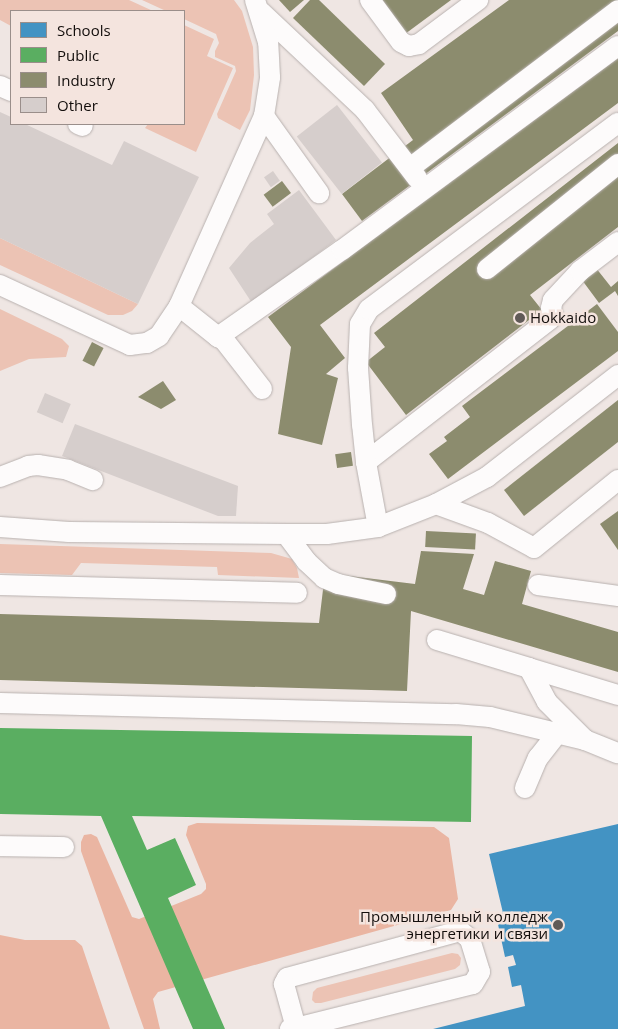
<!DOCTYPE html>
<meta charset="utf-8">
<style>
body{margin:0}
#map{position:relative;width:618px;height:1029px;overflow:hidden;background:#efe6e3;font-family:"Open Sans",sans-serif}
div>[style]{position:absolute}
.green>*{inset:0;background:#ecc3b4}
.forest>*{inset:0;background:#eab5a2}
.schools>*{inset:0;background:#4393c3}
.public>*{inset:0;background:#5aae61}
.industry>*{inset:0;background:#8c8c6e;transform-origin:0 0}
.building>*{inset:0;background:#d6cecc;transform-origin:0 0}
.roads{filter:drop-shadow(0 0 1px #b8b1af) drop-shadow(0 0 1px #b8b1af)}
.lane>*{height:20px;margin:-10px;padding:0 10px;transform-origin:10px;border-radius:10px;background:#fdfbfb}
.dots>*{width:14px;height:14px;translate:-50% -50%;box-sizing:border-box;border:2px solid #f4e4de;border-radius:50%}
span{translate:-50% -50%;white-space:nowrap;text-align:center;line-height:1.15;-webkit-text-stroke:5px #f4e4de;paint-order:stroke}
.poi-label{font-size:15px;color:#130e0c}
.left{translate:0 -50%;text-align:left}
.right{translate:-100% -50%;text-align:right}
.legend{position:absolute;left:10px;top:10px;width:175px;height:115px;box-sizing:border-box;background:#f4e4de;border:1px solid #9a8e8a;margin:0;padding:6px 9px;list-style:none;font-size:15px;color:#130e0c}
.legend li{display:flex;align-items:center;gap:10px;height:25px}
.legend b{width:25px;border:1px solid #9a8e8a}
</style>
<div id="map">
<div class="green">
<div style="clip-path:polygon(0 0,129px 0,153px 11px,11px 11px,11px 26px,0 20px)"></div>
<div style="clip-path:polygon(142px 0,234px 0,242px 11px,253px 47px,254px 75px,250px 110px,240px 130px,218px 118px,217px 114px,236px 71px,235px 66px,215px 57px,215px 51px,219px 43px,216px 34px,184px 19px,184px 11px,166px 11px)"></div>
<div style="clip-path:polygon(184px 25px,214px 39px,207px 56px,233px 68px,196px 152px,145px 128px,148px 124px,184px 124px)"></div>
<div style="clip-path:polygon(0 238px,138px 304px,132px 311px,123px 315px,108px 315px,0 265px)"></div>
<div style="clip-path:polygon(0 309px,62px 339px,69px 346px,66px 357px,29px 359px,0 371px)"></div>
<div style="clip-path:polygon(0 544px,271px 553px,292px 559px,297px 568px,299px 578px,218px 575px,217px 567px,81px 563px,72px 575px,0 573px)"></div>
<div style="clip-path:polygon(452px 953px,458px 954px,461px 958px,460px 965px,455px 969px,321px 1003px,315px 1003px,312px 1000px,313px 992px,317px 988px)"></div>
</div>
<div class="forest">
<div style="clip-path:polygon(197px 823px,434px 827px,449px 838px,458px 899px,451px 910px,158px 992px,153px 999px,160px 1029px,144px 1029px,81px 851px,81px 842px,84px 835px,91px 834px,97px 837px,132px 917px,139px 919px,201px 894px,206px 889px,206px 884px,186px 835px,188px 826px)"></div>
<div style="clip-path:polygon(0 935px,25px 940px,75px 940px,82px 946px,110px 1029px,0 1029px)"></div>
</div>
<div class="schools">
<div style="clip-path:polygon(618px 824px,618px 1029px,433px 1029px,525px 1006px,521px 985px,512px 987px,508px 967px,516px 965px,513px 955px,505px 957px,496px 915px,503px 913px,489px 854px)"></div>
</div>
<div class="public">
<div style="clip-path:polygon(0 728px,472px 736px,471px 822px,132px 816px,147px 850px,175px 838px,196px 885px,168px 898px,225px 1029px,193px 1029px,101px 816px,0 814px)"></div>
</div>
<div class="industry">
<div style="clip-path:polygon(279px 0,304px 0,290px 12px)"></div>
<div style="clip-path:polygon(310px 0,319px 0,385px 64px,364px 86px,293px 18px)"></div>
<div style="clip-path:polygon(380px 0,451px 0,405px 34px)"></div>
<div style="clip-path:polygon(509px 0,618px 0,618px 31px,362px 221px,342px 194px,413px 140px,381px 93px)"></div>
<div style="clip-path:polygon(618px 58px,618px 103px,320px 325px,345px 358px,326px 374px,338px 378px,322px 445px,278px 434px,291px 347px,268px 317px)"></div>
<div style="clip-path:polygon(618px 143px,618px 227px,530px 295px,542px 310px,406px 415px,366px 362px,385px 347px,374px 333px)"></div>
<div style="left:282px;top:181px;width:15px;height:23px;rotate:53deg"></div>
<div style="clip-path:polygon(596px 268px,611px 287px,618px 281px,618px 296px,615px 291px,599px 303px,582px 280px)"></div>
<div style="clip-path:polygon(597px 304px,618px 332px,618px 351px,448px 479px,429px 454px,447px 441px,444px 437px,470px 417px,462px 406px)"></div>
<div style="left:92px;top:342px;width:13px;height:21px;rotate:27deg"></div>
<div style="clip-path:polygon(163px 381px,176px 400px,161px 409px,138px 397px)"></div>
<div style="clip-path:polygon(618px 400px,618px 442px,524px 516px,504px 490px)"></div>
<div style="left:351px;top:452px;width:14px;height:16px;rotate:82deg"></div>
<div style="clip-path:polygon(618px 511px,618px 550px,600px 524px)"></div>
<div style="left:426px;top:531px;width:50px;height:16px;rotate:3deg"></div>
<div style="clip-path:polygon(421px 551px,474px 554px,463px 589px,484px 595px,495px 561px,531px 571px,522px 604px,618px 632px,618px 672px,411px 611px,407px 691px,0 680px,0 614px,319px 623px,325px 573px,415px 584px)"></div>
</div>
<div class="building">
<div style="left:337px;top:105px;width:73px;height:51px;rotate:52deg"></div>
<div style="clip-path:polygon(0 112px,11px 117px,11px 124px,25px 124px,112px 165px,124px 141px,199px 177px,138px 304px,0 238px)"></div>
<div style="left:273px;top:171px;width:12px;height:11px;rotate:55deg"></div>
<div style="clip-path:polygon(299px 190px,336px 240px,252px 303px,229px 268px,250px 243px,274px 224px,267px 214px)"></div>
<div style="left:45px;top:393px;width:28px;height:21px;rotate:23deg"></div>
<div style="clip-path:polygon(75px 424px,238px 486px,236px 516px,218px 516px,62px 456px)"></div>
</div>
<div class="roads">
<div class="lane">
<div style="left:370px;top:0;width:52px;rotate:53.6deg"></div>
<div style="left:401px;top:42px;width:9px;rotate:27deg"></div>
<div style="left:409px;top:46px;width:10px;rotate:-11deg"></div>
<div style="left:419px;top:44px;width:74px;rotate:-36.7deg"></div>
<div style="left:261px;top:12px;width:143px;rotate:43.3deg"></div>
<div style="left:365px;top:110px;width:86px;rotate:52.6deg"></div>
<div style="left:0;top:86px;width:12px;rotate:24deg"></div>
<div style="left:264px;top:116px;width:95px;rotate:54.5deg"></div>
<div style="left:78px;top:124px;width:5px;rotate:22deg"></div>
<div style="left:410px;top:168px;width:261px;rotate:-37.2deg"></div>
<div style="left:487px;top:269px;width:168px;rotate:-38.7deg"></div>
<div style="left:0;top:285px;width:143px;rotate:24.8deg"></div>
<div style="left:130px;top:345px;width:17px;rotate:-7deg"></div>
<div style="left:147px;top:343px;width:14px;rotate:-30deg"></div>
<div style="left:159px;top:336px;width:36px;rotate:-56deg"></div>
<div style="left:179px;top:306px;width:50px;rotate:38.5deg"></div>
<div style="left:218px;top:337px;width:151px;rotate:-35.1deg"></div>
<div style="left:342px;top:250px;width:343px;rotate:-36.5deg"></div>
<div style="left:179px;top:306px;width:208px;rotate:-65.9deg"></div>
<div style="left:264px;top:116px;width:39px;rotate:-81deg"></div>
<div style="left:270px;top:77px;width:35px;rotate:-93deg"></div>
<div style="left:268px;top:42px;width:44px;rotate:-107.2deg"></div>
<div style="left:218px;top:337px;width:7px;rotate:27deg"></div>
<div style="left:224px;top:340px;width:62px;rotate:52.2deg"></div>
<div style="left:366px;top:462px;width:232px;rotate:-37.8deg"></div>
<div style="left:549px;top:320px;width:6px;rotate:-45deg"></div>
<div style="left:553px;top:316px;width:8px;rotate:-104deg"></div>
<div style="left:551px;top:308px;width:8px;rotate:-76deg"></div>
<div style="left:553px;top:300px;width:40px;rotate:-47deg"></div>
<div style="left:580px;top:271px;width:48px;rotate:-37.3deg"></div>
<div style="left:0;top:477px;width:30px;rotate:-21deg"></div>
<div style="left:28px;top:466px;width:10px;rotate:-6deg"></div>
<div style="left:38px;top:465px;width:30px;rotate:9deg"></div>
<div style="left:68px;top:470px;width:27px;rotate:22deg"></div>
<div style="left:436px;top:504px;width:55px;rotate:20.1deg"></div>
<div style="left:488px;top:523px;width:52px;rotate:28.5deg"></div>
<div style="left:534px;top:548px;width:108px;rotate:-39deg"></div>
<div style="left:0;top:527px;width:69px;rotate:4.1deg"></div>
<div style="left:69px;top:532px;width:217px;rotate:0.5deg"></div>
<div style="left:286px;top:534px;width:41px"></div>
<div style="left:327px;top:534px;width:51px;rotate:-7.8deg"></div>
<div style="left:378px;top:527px;width:62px;rotate:-21.6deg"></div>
<div style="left:436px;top:504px;width:58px;rotate:-27.9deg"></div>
<div style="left:487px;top:477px;width:166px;rotate:-37.9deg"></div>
<div style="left:378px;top:527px;width:66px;rotate:-100.5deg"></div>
<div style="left:366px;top:462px;width:37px;rotate:-96deg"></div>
<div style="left:362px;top:425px;width:57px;rotate:-94deg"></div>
<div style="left:358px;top:368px;width:44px;rotate:-87.4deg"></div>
<div style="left:360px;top:324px;width:17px;rotate:-59deg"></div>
<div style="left:369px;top:309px;width:311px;rotate:-36.8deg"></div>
<div style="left:286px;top:534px;width:34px;rotate:53deg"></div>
<div style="left:306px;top:561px;width:25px;rotate:43deg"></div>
<div style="left:324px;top:578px;width:15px;rotate:23deg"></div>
<div style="left:338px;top:584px;width:49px;rotate:11.8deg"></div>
<div style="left:0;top:585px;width:297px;rotate:1.5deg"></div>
<div style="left:538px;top:585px;width:81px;rotate:7.8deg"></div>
<div style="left:437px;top:640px;width:96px;rotate:16.9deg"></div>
<div style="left:529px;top:668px;width:38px;rotate:62deg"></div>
<div style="left:547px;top:702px;width:54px;rotate:45deg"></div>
<div style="left:585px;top:740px;width:35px;rotate:22deg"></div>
<div style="left:529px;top:668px;width:93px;rotate:16.9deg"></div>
<div style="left:0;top:703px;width:456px;rotate:1.4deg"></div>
<div style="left:456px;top:714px;width:34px;rotate:5deg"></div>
<div style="left:490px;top:717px;width:98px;rotate:13.6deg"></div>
<div style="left:525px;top:788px;width:33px;rotate:-67deg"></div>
<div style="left:538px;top:758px;width:31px;rotate:-52deg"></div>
<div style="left:0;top:846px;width:64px;rotate:0.9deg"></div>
<div style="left:290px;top:1029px;width:6px;rotate:-9deg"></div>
<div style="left:296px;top:1028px;width:182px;rotate:-14deg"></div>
<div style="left:473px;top:984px;width:14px;rotate:-60deg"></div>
<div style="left:480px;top:972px;width:34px;rotate:-107deg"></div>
<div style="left:470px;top:939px;width:13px;rotate:-141deg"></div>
<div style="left:460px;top:931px;width:179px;rotate:164.8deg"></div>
<div style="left:287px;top:978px;width:7px;rotate:117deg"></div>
<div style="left:284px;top:984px;width:46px;rotate:74.7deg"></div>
</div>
</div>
<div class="dots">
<div style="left:520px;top:318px;background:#605a57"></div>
<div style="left:558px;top:925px;background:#605a57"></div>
</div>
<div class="poi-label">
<span class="left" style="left:530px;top:318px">Hokkaido</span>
<span class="right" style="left:548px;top:925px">Промышленный колледж<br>энергетики и связи</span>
</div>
<ul class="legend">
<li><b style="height:14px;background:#4393c3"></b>Schools</li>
<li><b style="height:14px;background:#5aae61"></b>Public</li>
<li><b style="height:14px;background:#8c8c6e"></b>Industry</li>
<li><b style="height:14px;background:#d6cecc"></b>Other</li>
</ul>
</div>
